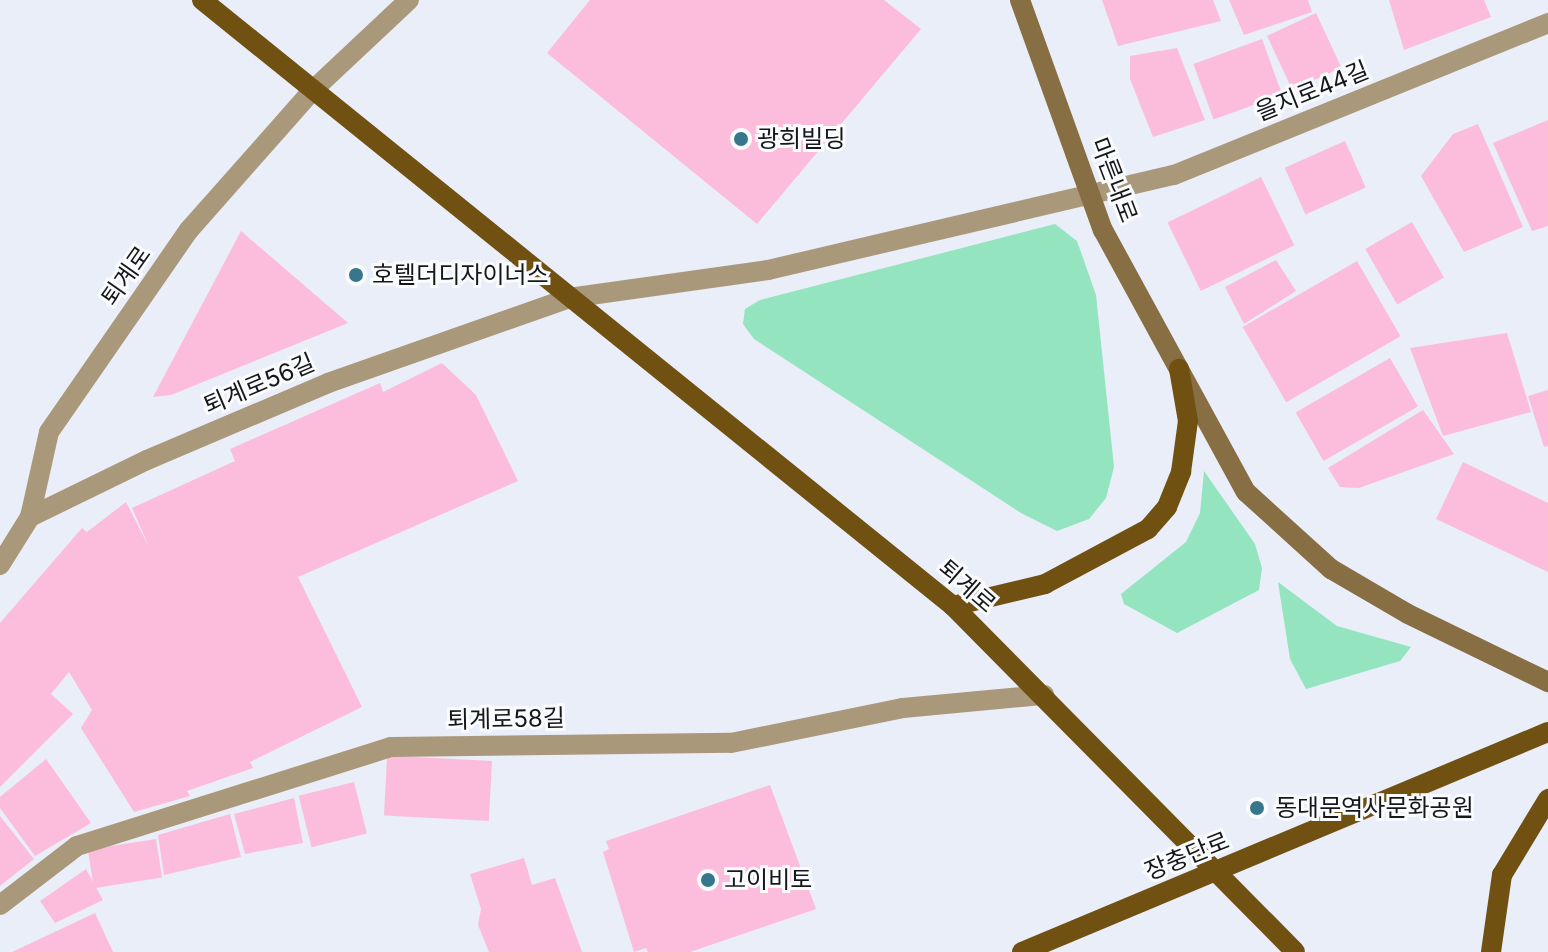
<!DOCTYPE html>
<meta charset="utf-8">
<style>
body{margin:0}
#map{position:relative;width:1548px;height:952px;overflow:hidden;background:#e9eef8;font-family:Inter,"Noto Sans KR",sans-serif}
div>[style]{position:absolute}
.green>*{inset:0;background:#95e4c0}
.building>*{inset:0;background:#fcbddc;transform-origin:0 0}
.street>*{height:20px;margin:-10px;padding:0 10px;transform-origin:10px;border-radius:10px;background:#aa987b}
.secondary>*{height:20px;margin:-10px;padding:0 10px;transform-origin:10px;border-radius:10px;background:#886e43}
.primary>*{height:20px;margin:-10px;padding:0 10px;transform-origin:10px;border-radius:10px;background:#705112}
.dots>*{width:22px;height:22px;translate:-50% -50%;box-sizing:border-box;border:4px solid #fafbfd;border-radius:50%}
span{translate:-50% -50%;white-space:nowrap;text-align:center;line-height:1.15;-webkit-text-stroke:6px #fafbfd;paint-order:stroke}
.street-label{font-size:24px;color:#15171a}
.poi-label{font-size:24px;color:#15171a}
.left{translate:0 -50%;text-align:left}
</style>
<div id="map">
<div class="green">
<div style="clip-path:polygon(1055px 224px,1077px 241px,1096px 295px,1114px 467px,1106px 498px,1089px 519px,1057px 531px,1021px 513px,754px 339px,743px 324px,745px 309px,760px 300px)"></div>
<div style="clip-path:polygon(1204px 471px,1255px 544px,1262px 568px,1259px 590px,1177px 633px,1124px 604px,1121px 594px,1186px 542px,1200px 513px)"></div>
<div style="clip-path:polygon(1278px 582px,1337px 626px,1411px 647px,1400px 661px,1306px 689px,1290px 659px)"></div>
</div>
<div class="building">
<div style="clip-path:polygon(590px 0,884px 0,921px 29px,757px 224px,547px 53px)"></div>
<div style="clip-path:polygon(1102px 0,1213px 0,1221px 21px,1118px 46px)"></div>
<div style="clip-path:polygon(1229px 0,1308px 0,1312px 12px,1244px 35px)"></div>
<div style="clip-path:polygon(1389px 0,1484px 0,1491px 17px,1404px 50px)"></div>
<div style="left:1316px;top:13px;width:60px;height:54px;rotate:65deg"></div>
<div style="left:1262px;top:39px;width:59px;height:73px;rotate:70deg"></div>
<div style="clip-path:polygon(1177px 48px,1205px 120px,1153px 137px,1130px 79px,1130px 56px)"></div>
<div style="clip-path:polygon(1548px 120px,1548px 226px,1532px 231px,1493px 143px)"></div>
<div style="clip-path:polygon(1478px 124px,1523px 227px,1464px 252px,1421px 176px,1453px 134px)"></div>
<div style="left:1345px;top:141px;width:51px;height:66px;rotate:66deg"></div>
<div style="left:1261px;top:177px;width:76px;height:104px;rotate:64deg"></div>
<div style="left:1412px;top:222px;width:64px;height:54px;rotate:60deg"></div>
<div style="clip-path:polygon(241px 231px,348px 323px,171px 395px,153px 397px)"></div>
<div style="clip-path:polygon(1276px 260px,1296px 291px,1244px 324px,1225px 287px)"></div>
<div style="left:1357px;top:261px;width:87px;height:132px;rotate:60deg"></div>
<div style="clip-path:polygon(1507px 333px,1531px 412px,1443px 436px,1410px 348px)"></div>
<div style="left:1390px;top:358px;width:56px;height:109px;rotate:60deg"></div>
<div style="clip-path:polygon(442px 363px,476px 395px,518px 481px,298px 577px,362px 707px,250px 762px,253px 768px,187px 791px,190px 796px,134px 812px,81px 728px,92px 710px,69px 672px,51px 694px,73px 714px,0 787px,0 623px,82px 528px,87px 532px,126px 502px,149px 547px,132px 508px,235px 461px,230px 449px,380px 383px,383px 392px)"></div>
<div style="clip-path:polygon(1548px 390px,1548px 446px,1544px 447px,1528px 396px)"></div>
<div style="clip-path:polygon(1423px 410px,1454px 454px,1359px 488px,1340px 487px,1328px 468px)"></div>
<div style="clip-path:polygon(1463px 462px,1548px 503px,1548px 572px,1436px 519px)"></div>
<div style="clip-path:polygon(46px 759px,91px 823px,35px 856px,0 808px,0 797px)"></div>
<div style="left:492px;top:761px;width:60px;height:105px;rotate:93deg"></div>
<div style="left:354px;top:782px;width:53px;height:57px;rotate:76deg"></div>
<div style="clip-path:polygon(770px 785px,816px 909px,690px 952px,648px 952px,646px 948px,634px 952px,603px 852px,609px 849px,606px 841px)"></div>
<div style="clip-path:polygon(294px 798px,303px 843px,245px 854px,234px 814px)"></div>
<div style="clip-path:polygon(230px 814px,241px 857px,164px 875px,158px 835px)"></div>
<div style="clip-path:polygon(0 816px,34px 859px,0 886px)"></div>
<div style="left:156px;top:839px;width:39px;height:69px;rotate:81deg"></div>
<div style="clip-path:polygon(524px 858px,532px 885px,555px 878px,582px 952px,489px 952px,478px 925px,481px 909px,470px 874px)"></div>
<div style="clip-path:polygon(86px 869px,103px 900px,55px 923px,40px 901px)"></div>
<div style="clip-path:polygon(95px 913px,113px 952px,12px 952px)"></div>
</div>
<div class="street">
<div style="left:30px;top:517px;width:87px;rotate:-77.4deg"></div>
<div style="left:49px;top:432px;width:246px;rotate:-55.3deg"></div>
<div style="left:189px;top:230px;width:186px;rotate:-48.5deg"></div>
<div style="left:312px;top:91px;width:133px;rotate:-43.2deg"></div>
<div style="left:0;top:565px;width:57px;rotate:-58deg"></div>
<div style="left:30px;top:517px;width:130px;rotate:-26deg"></div>
<div style="left:147px;top:460px;width:197px;rotate:-23deg"></div>
<div style="left:328px;top:383px;width:256px;rotate:-19.4deg"></div>
<div style="left:569px;top:298px;width:201px;rotate:-8deg"></div>
<div style="left:768px;top:270px;width:417px;rotate:-13.2deg"></div>
<div style="left:1174px;top:175px;width:404px;rotate:-22.1deg"></div>
<div style="left:0;top:905px;width:97px;rotate:-37.5deg"></div>
<div style="left:77px;top:846px;width:329px;rotate:-17.5deg"></div>
<div style="left:391px;top:747px;width:340px;rotate:-0.7deg"></div>
<div style="left:731px;top:743px;width:176px;rotate:-11.5deg"></div>
<div style="left:903px;top:708px;width:142px;rotate:-5.3deg"></div>
</div>
<div class="secondary">
<div style="left:1020px;top:0;width:245px;rotate:70.2deg"></div>
<div style="left:1103px;top:230px;width:298px;rotate:61.4deg"></div>
<div style="left:1246px;top:492px;width:115px;rotate:42.2deg"></div>
<div style="left:1331px;top:569px;width:89px;rotate:30.3deg"></div>
<div style="left:1408px;top:614px;width:156px;rotate:25.9deg"></div>
</div>
<div class="primary">
<div style="left:202px;top:0;width:965px;rotate:38.9deg"></div>
<div style="left:953px;top:606px;width:486px;rotate:45.3deg"></div>
<div style="left:953px;top:606px;width:95px;rotate:-13.4deg"></div>
<div style="left:1045px;top:584px;width:117px;rotate:-28.1deg"></div>
<div style="left:1148px;top:529px;width:29px;rotate:-49deg"></div>
<div style="left:1167px;top:507px;width:38px;rotate:-68deg"></div>
<div style="left:1181px;top:472px;width:51px;rotate:-82.2deg"></div>
<div style="left:1188px;top:421px;width:53px;rotate:-99.8deg"></div>
<div style="left:1022px;top:952px;width:570px;rotate:-22.7deg"></div>
<div style="left:1491px;top:952px;width:78px;rotate:-81.9deg"></div>
<div style="left:1502px;top:875px;width:89px;rotate:-58.8deg"></div>
</div>
<div class="dots">
<div style="left:741px;top:139px;background:#38768c"></div>
<div style="left:356px;top:275px;background:#38768c"></div>
<div style="left:1257px;top:808px;background:#38768c"></div>
<div style="left:708px;top:880px;background:#38768c"></div>
</div>
<div class="street-label">
<span style="left:1312px;top:91px;rotate:-22deg">을지로44길</span>
<span style="left:1114px;top:180px;rotate:69deg">마른내로</span>
<span style="left:126px;top:276px;rotate:-55deg">퇴계로</span>
<span style="left:259px;top:384px;rotate:-23deg">퇴계로56길</span>
<span style="left:967px;top:586px;rotate:41deg">퇴계로</span>
<span style="left:506px;top:719px;rotate:-1deg">퇴계로58길</span>
<span style="left:1187px;top:856px;rotate:-22deg">장충단로</span>
</div>
<div class="poi-label">
<span class="left" style="left:757px;top:139px">광희빌딩</span>
<span class="left" style="left:372px;top:275px">호텔더디자이너스</span>
<span class="left" style="left:1275px;top:808px">동대문역사문화공원</span>
<span class="left" style="left:724px;top:880px">고이비토</span>
</div>
</div>
